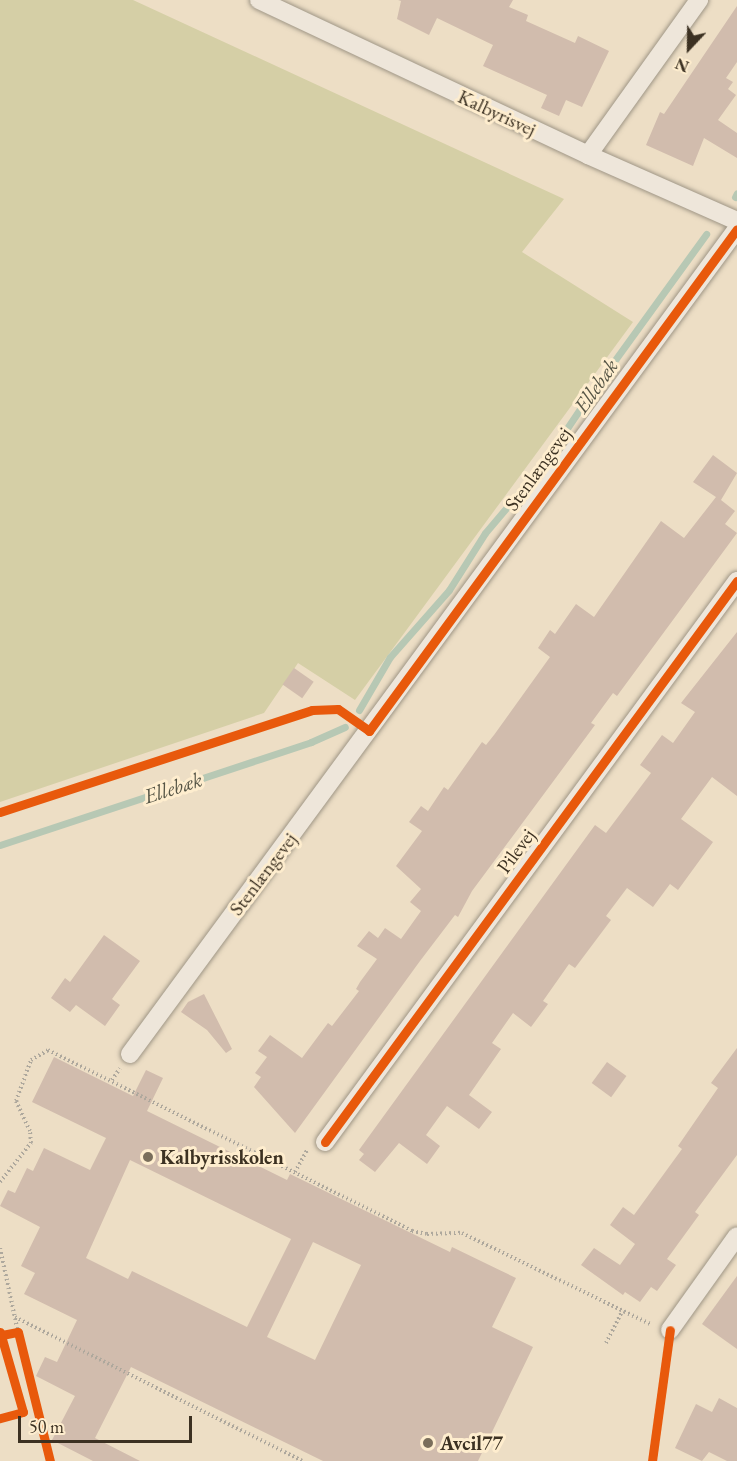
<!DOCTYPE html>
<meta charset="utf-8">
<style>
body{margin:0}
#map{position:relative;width:737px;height:1461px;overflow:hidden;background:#eddec5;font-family:"EB Garamond",serif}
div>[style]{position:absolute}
.green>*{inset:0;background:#d5cfa6}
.stream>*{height:7px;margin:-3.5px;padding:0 3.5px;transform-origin:3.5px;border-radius:3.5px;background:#b7c8b4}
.building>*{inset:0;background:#d1bcad;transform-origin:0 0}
.path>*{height:4px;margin-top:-2px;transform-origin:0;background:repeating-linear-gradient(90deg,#aea89d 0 1.5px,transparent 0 4.5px)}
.roads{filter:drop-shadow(0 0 2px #9f9686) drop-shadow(0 0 2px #9f9686)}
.minor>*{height:18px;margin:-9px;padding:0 9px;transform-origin:9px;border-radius:9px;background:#eee6da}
.cycleway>*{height:9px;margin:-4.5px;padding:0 4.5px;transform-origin:4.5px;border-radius:4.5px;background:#e8590c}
.dots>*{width:16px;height:16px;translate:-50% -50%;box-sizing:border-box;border:3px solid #feedce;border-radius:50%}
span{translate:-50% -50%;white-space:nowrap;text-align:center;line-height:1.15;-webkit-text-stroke:6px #feedce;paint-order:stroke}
.street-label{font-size:20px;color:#3c3122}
.poi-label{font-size:20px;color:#3c3122;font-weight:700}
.left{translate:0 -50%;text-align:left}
.water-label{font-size:21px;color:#555445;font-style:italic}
.north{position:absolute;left:659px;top:18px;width:60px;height:60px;-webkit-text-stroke:4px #feedce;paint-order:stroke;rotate:202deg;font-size:16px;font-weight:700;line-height:24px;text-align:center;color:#3c3122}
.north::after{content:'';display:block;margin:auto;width:21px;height:27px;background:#3c3122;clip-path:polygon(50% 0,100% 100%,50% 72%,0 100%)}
.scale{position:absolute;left:18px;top:1416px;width:174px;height:27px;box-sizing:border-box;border:3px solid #3c3122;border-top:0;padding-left:8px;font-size:18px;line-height:21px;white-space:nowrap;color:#3c3122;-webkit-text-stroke:4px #feedce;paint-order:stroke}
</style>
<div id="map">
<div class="green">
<div style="clip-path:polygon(0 0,133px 0,564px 199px,522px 252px,633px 322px,355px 700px,298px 663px,264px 713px,0 802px)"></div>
</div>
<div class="stream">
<div style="left:735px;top:197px;width:4px;rotate:-63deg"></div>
<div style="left:359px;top:710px;width:61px;rotate:-59.7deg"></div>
<div style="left:390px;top:657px;width:89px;rotate:-48.6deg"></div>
<div style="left:449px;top:590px;width:67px;rotate:-57.7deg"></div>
<div style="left:485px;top:533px;width:87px;rotate:-49.7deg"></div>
<div style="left:541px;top:467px;width:81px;rotate:-56.1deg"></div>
<div style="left:586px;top:400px;width:205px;rotate:-54.1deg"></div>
<div style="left:0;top:845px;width:328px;rotate:-18.3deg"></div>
<div style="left:311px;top:742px;width:37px;rotate:-24deg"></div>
</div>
<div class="building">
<div style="clip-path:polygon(398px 0,513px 0,509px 7px,528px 15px,526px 21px,575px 43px,578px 36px,609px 51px,582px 107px,566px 100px,559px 116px,541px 108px,547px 95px,483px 66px,493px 45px,437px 18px,429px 35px,397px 19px,401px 1px)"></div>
<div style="clip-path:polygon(737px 6px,737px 62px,726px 78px,733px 82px,728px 89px,736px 95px,718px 120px,737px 133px,737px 158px,704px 138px,693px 166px,646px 145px,660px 112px,664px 114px)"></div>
<div style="clip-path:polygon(713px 455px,737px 473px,721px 500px,735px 511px,725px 524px,737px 533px,617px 696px,613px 693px,591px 723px,595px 725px,472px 891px,458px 917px,455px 915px,420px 961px,295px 1133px,254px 1087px,261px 1077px,255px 1073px,267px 1057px,258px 1051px,270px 1035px,302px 1058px,328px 1023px,332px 1026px,359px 991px,356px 989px,360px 982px,377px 959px,357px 946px,369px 931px,378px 938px,385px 928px,401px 939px,421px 911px,410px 902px,421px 889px,396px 866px,422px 831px,409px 822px,421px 806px,428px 811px,444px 787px,448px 790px,482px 742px,486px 745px,494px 735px,550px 657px,538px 648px,550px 630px,555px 634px,576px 604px,594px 617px,661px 521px,684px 538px,716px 497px,693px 482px)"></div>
<div style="clip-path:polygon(737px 632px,737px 796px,712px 777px,681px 819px,713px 842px,678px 890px,670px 884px,653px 907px,627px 888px,606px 916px,611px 920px,575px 968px,569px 964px,543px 1001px,548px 1004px,531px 1027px,513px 1013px,492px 1043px,501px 1049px,469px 1095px,492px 1112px,479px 1129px,447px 1106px,426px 1135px,440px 1146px,427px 1164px,399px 1143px,375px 1172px,359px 1160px,364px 1154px,359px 1150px,595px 825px,606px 833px,651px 773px,640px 765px,662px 735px,673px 743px,695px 712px,681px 703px)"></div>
<div style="left:294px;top:668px;width:24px;height:20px;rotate:35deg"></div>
<div style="clip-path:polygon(104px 935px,140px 961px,112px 999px,120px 1005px,105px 1026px,76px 1005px,70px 1012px,51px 998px,65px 978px,70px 982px)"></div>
<div style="clip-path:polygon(204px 994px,232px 1049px,226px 1053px,207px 1030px,181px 1012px,188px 1002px)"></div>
<div style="clip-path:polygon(737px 1048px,737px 1155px,695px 1212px,699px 1215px,667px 1259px,676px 1265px,657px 1291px,651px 1287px,640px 1302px,625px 1292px,623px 1295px,581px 1265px,594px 1248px,620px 1265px,635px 1244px,610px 1225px,623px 1207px,634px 1215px,682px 1149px,678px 1146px,718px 1088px,711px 1083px)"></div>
<div style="clip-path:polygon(evenodd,54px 1057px,133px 1096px,146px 1070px,163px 1078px,147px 1111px,287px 1180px,290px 1174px,450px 1252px,452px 1247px,516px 1278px,492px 1327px,533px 1347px,478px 1461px,323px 1461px,131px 1367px,95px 1438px,140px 1461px,93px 1461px,52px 1440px,75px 1396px,36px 1376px,45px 1357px,57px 1362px,77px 1320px,24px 1294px,35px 1273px,21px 1266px,40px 1227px,0 1206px,8px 1190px,15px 1193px,27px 1168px,33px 1171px,44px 1148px,90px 1170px,106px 1138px,32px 1102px,54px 1057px,130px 1160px,291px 1239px,247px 1327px,132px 1271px,128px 1279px,86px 1258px,130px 1160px,54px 1057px,313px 1242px,361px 1265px,315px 1360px,267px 1337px,313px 1242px)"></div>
<div style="left:607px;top:1062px;width:24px;height:26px;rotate:36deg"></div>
<div style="clip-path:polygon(737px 1276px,737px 1349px,702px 1324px)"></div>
<div style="clip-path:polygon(719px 1398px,737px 1408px,737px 1461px,727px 1461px,709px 1452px,702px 1461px,675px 1448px,696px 1404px,712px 1412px)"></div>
</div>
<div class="path">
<div style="left:112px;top:1080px;width:14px;rotate:-56deg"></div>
<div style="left:295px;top:1172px;width:26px;rotate:-61deg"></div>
<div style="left:0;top:1182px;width:50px;rotate:-51.5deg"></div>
<div style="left:31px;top:1143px;width:12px;rotate:-95deg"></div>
<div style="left:30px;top:1131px;width:33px;rotate:-115deg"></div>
<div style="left:16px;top:1101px;width:44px;rotate:-69.9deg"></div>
<div style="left:31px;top:1060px;width:20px;rotate:-30deg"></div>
<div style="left:48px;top:1050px;width:407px;rotate:26.4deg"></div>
<div style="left:412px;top:1231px;width:15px;rotate:11deg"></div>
<div style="left:427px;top:1234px;width:35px;rotate:-2deg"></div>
<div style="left:462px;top:1233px;width:211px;rotate:25.8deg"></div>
<div style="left:0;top:1248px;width:86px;rotate:77.9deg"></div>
<div style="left:15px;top:1317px;width:321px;rotate:26.6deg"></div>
<div style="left:606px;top:1343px;width:36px;rotate:-63deg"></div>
</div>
<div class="roads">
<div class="minor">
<div style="left:259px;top:0;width:364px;rotate:25.2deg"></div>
<div style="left:588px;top:155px;width:163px;rotate:23.9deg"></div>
<div style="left:588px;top:155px;width:191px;rotate:-54.4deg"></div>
<div style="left:130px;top:1054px;width:1024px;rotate:-53.66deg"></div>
<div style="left:325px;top:1142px;width:696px;rotate:-53.71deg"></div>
<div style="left:670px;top:1330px;width:115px;rotate:-54.5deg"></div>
</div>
</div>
<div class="cycleway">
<div style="left:0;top:812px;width:328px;rotate:-18.1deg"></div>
<div style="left:312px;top:710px;width:26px;rotate:-2deg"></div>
<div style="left:338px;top:709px;width:38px;rotate:35deg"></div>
<div style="left:369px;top:731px;width:622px;rotate:-53.76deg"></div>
<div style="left:325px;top:1142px;width:696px;rotate:-53.71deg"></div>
<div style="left:0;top:1332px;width:83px;rotate:74deg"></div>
<div style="left:23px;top:1412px;width:24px;rotate:165deg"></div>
<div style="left:2px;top:1335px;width:16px;rotate:-11deg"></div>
<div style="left:18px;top:1332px;width:133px;rotate:76.1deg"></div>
<div style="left:652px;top:1461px;width:132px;rotate:-82.2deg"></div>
</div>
<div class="dots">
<div style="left:148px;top:1157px;background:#7a6e5b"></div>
<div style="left:428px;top:1443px;background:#7a6e5b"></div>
</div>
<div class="street-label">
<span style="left:497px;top:113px;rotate:25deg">Kalbyrisvej</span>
<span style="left:538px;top:469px;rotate:-54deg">Stenlængevej</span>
<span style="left:516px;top:851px;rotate:-54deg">Pilevej</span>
<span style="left:263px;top:874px;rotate:-53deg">Stenlængevej</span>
</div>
<div class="poi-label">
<span class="left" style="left:160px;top:1157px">Kalbyrisskolen</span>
<span class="left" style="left:440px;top:1443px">Avcil77</span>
</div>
<div class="water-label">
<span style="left:596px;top:386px;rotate:-55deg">Ellebæk</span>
<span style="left:173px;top:788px;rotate:-18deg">Ellebæk</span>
</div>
<div class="north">N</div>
<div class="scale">50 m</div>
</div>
